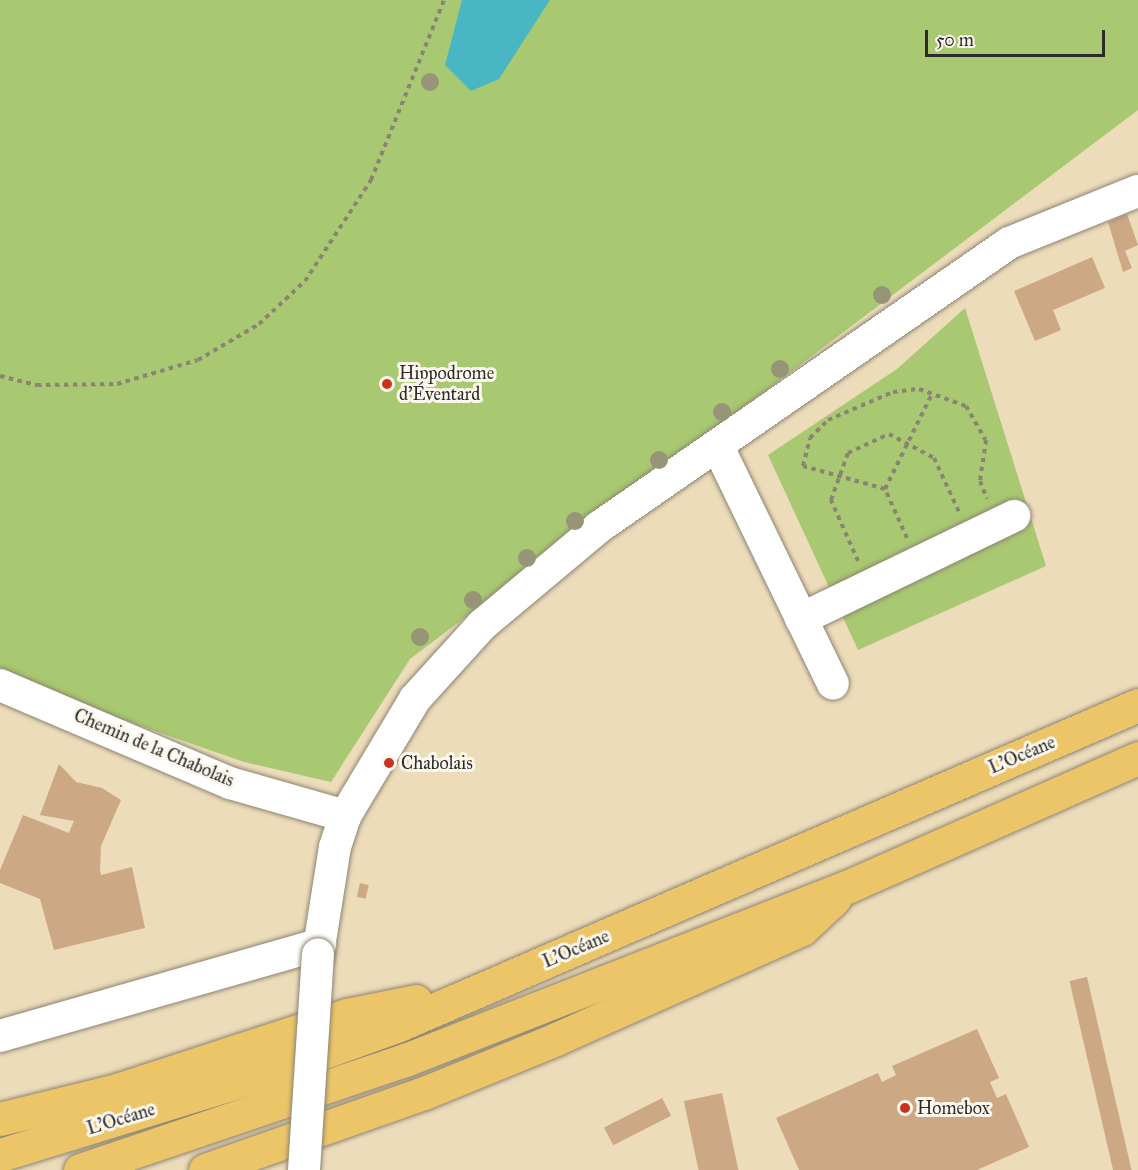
<!DOCTYPE html>
<meta charset="utf-8">
<style>
body{margin:0}
#map{position:relative;width:1138px;height:1170px;overflow:hidden;background:#eddcba;font-family:"IM FELL Great Primer",serif}
div>[style]{position:absolute}
.green>*{inset:0;background:#a8c871}
.water>*{inset:0;background:#49b7c3}
.building>*{inset:0;background:#cca884;transform-origin:0 0}
.path>*{height:4px;margin-top:-2px;transform-origin:0;background:repeating-linear-gradient(90deg,#8c8472 0 4.5px,transparent 0 9px)}
.roads{filter:drop-shadow(0 0 2px #8c8472) drop-shadow(0 0 2px #8c8472)}
.minor>*{height:32px;margin:-16px;padding:0 16px;transform-origin:16px;border-radius:16px;background:#fff}
.highway>*{height:33px;margin:-16.5px;padding:0 16.5px;transform-origin:16.5px;border-radius:16.5px;background:#edc569}
.bridges{filter:drop-shadow(0 0 2px #8c8472) drop-shadow(0 0 2px #8c8472)}
.minor-bridge>*{height:32px;margin:-16px;padding:0 16px;transform-origin:16px;border-radius:16px;background:#fff}
.trees>*{width:18px;height:18px;margin:-9px;border-radius:50%;background:#979477}
.dots>*{width:16px;height:16px;translate:-50% -50%;box-sizing:border-box;border:3px solid #fbf7ec;border-radius:50%}
span{translate:-50% -50%;white-space:nowrap;text-align:center;line-height:1.15;-webkit-text-stroke:6px #fbf7ec;paint-order:stroke}
.poi-label{font-size:18px;color:#2b2b2b}
.left{translate:0 -50%;text-align:left}
.street-label{font-size:18px;color:#2b2b2b}
.scale{position:absolute;left:925px;top:30px;width:180px;height:27px;box-sizing:border-box;border:3px solid #2b2b2b;border-top:0;padding-left:8px;font-size:18px;line-height:21px;white-space:nowrap;color:#2b2b2b;-webkit-text-stroke:4px #fbf7ec;paint-order:stroke}
</style>
<div id="map">
<div class="green">
<div style="clip-path:polygon(0 0,1138px 0,1138px 110px,410px 659px,331px 782px,244px 762px,0 677px)"></div>
<div style="clip-path:polygon(965px 308px,1046px 566px,858px 650px,768px 455px,897px 369px)"></div>
</div>
<div class="water">
<div style="clip-path:polygon(462px 0,550px 0,499px 79px,471px 91px,445px 65px)"></div>
</div>
<div class="building">
<div style="clip-path:polygon(1127px 214px,1138px 245px,1125px 251px,1132px 268px,1123px 272px,1108px 222px)"></div>
<div style="clip-path:polygon(1092px 257px,1105px 288px,1053px 310px,1061px 330px,1035px 341px,1014px 291px)"></div>
<div style="clip-path:polygon(59px 764px,76px 782px,102px 788px,121px 800px,101px 846px,100px 870px,101px 875px,132px 867px,145px 928px,54px 950px,40px 899px,0 883px,0 870px,23px 815px,69px 833px,74px 821px,40px 815px)"></div>
<div style="left:360px;top:883px;width:9px;height:14px;rotate:13deg"></div>
<div style="left:1087px;top:977px;width:198px;height:18px;rotate:77deg"></div>
<div style="clip-path:polygon(977px 1029px,999px 1078px,990px 1082px,997px 1098px,1006px 1094px,1029px 1147px,977px 1170px,799px 1170px,776px 1118px,878px 1073px,882px 1082px,896px 1075px,892px 1066px)"></div>
<div style="left:722px;top:1093px;width:79px;height:39px;rotate:78deg"></div>
<div style="left:662px;top:1098px;width:20px;height:65px;rotate:63deg"></div>
</div>
<div class="path">
<div style="left:0;top:376px;width:38px;rotate:14deg"></div>
<div style="left:37px;top:385px;width:80px;rotate:-0.7deg"></div>
<div style="left:117px;top:384px;width:84px;rotate:-16.5deg"></div>
<div style="left:198px;top:360px;width:71px;rotate:-30.5deg"></div>
<div style="left:259px;top:324px;width:63px;rotate:-43.1deg"></div>
<div style="left:305px;top:281px;width:121px;rotate:-56.8deg"></div>
<div style="left:371px;top:180px;width:194px;rotate:-67.9deg"></div>
<div style="left:885px;top:489px;width:108px;rotate:-63.7deg"></div>
<div style="left:907px;top:538px;width:54px;rotate:-114.2deg"></div>
<div style="left:885px;top:489px;width:85px;rotate:-164.3deg"></div>
<div style="left:803px;top:466px;width:29px;rotate:-76deg"></div>
<div style="left:810px;top:438px;width:25px;rotate:-45deg"></div>
<div style="left:828px;top:420px;width:71px;rotate:-23.3deg"></div>
<div style="left:893px;top:392px;width:26px;rotate:-7deg"></div>
<div style="left:919px;top:389px;width:50px;rotate:19.9deg"></div>
<div style="left:966px;top:406px;width:39px;rotate:60deg"></div>
<div style="left:986px;top:440px;width:41px;rotate:98.3deg"></div>
<div style="left:980px;top:481px;width:19px;rotate:69deg"></div>
<div style="left:858px;top:561px;width:67px;rotate:-113.9deg"></div>
<div style="left:831px;top:500px;width:50px;rotate:-70.1deg"></div>
<div style="left:848px;top:453px;width:45px;rotate:-24.9deg"></div>
<div style="left:889px;top:434px;width:51px;rotate:28.1deg"></div>
<div style="left:934px;top:458px;width:62px;rotate:65.1deg"></div>
</div>
<div class="roads">
<div class="minor">
<div style="left:718px;top:447px;width:263px;rotate:64.1deg"></div>
<div style="left:801px;top:619px;width:237px;rotate:-25.8deg"></div>
<div style="left:0;top:685px;width:250px;rotate:23.1deg"></div>
<div style="left:230px;top:783px;width:120px;rotate:16deg"></div>
<div style="left:318px;top:954px;width:108px;rotate:-81deg"></div>
<div style="left:335px;top:847px;width:33px;rotate:-72deg"></div>
<div style="left:345px;top:816px;width:136px;rotate:-59.1deg"></div>
<div style="left:415px;top:699px;width:100px;rotate:-47.8deg"></div>
<div style="left:482px;top:625px;width:153px;rotate:-39.9deg"></div>
<div style="left:599px;top:527px;width:499px;rotate:-34.7deg"></div>
<div style="left:1009px;top:243px;width:139px;rotate:-22deg"></div>
<div style="left:0;top:1036px;width:333px;rotate:-16deg"></div>
</div>
<div class="highway">
<div style="left:0;top:1119px;width:121px;rotate:-13.9deg"></div>
<div style="left:117px;top:1090px;width:242px;rotate:-18.1deg"></div>
<div style="left:347px;top:1015px;width:70px;rotate:-11.5deg"></div>
<div style="left:0;top:1155px;width:278px;rotate:-17.1deg"></div>
<div style="left:266px;top:1073px;width:141px;rotate:-19.8deg"></div>
<div style="left:399px;top:1025px;width:805px;rotate:-23.41deg"></div>
<div style="left:80px;top:1170px;width:343px;rotate:-18.7deg"></div>
<div style="left:405px;top:1060px;width:475px;rotate:-21.4deg"></div>
<div style="left:847px;top:887px;width:318px;rotate:-23.9deg"></div>
<div style="left:205px;top:1170px;width:232px;rotate:-19.4deg"></div>
<div style="left:424px;top:1093px;width:143px;rotate:-22.2deg"></div>
<div style="left:556px;top:1039px;width:269px;rotate:-24.1deg"></div>
<div style="left:802px;top:929px;width:45px;rotate:-43.2deg"></div>
</div>
</div>
<div class="bridges">
<div class="minor-bridge">
<div style="left:304px;top:1170px;width:216px;rotate:-86.3deg"></div>
</div>
</div>
<div class="trees">
<div style="left:430px;top:82px"></div>
<div style="left:882px;top:295px"></div>
<div style="left:780px;top:369px"></div>
<div style="left:722px;top:412px"></div>
<div style="left:659px;top:460px"></div>
<div style="left:575px;top:521px"></div>
<div style="left:527px;top:558px"></div>
<div style="left:473px;top:600px"></div>
<div style="left:420px;top:637px"></div>
</div>
<div class="dots">
<div style="left:387px;top:384px;background:#c8321e"></div>
<div style="left:389px;top:763px;background:#c8321e"></div>
<div style="left:905px;top:1108px;background:#c8321e"></div>
</div>
<div class="poi-label">
<span class="left" style="left:399px;top:384px">Hippodrome<br>d'Éventard</span>
<span class="left" style="left:401px;top:763px">Chabolais</span>
<span class="left" style="left:917px;top:1108px">Homebox</span>
</div>
<div class="street-label">
<span style="left:154px;top:748px;rotate:23deg">Chemin de la Chabolais</span>
<span style="left:1022px;top:755px;rotate:-23deg">L’Océane</span>
<span style="left:576px;top:949px;rotate:-23deg">L’Océane</span>
<span style="left:121px;top:1119px;rotate:-17deg">L’Océane</span>
</div>
<div class="scale">50 m</div>
</div>
